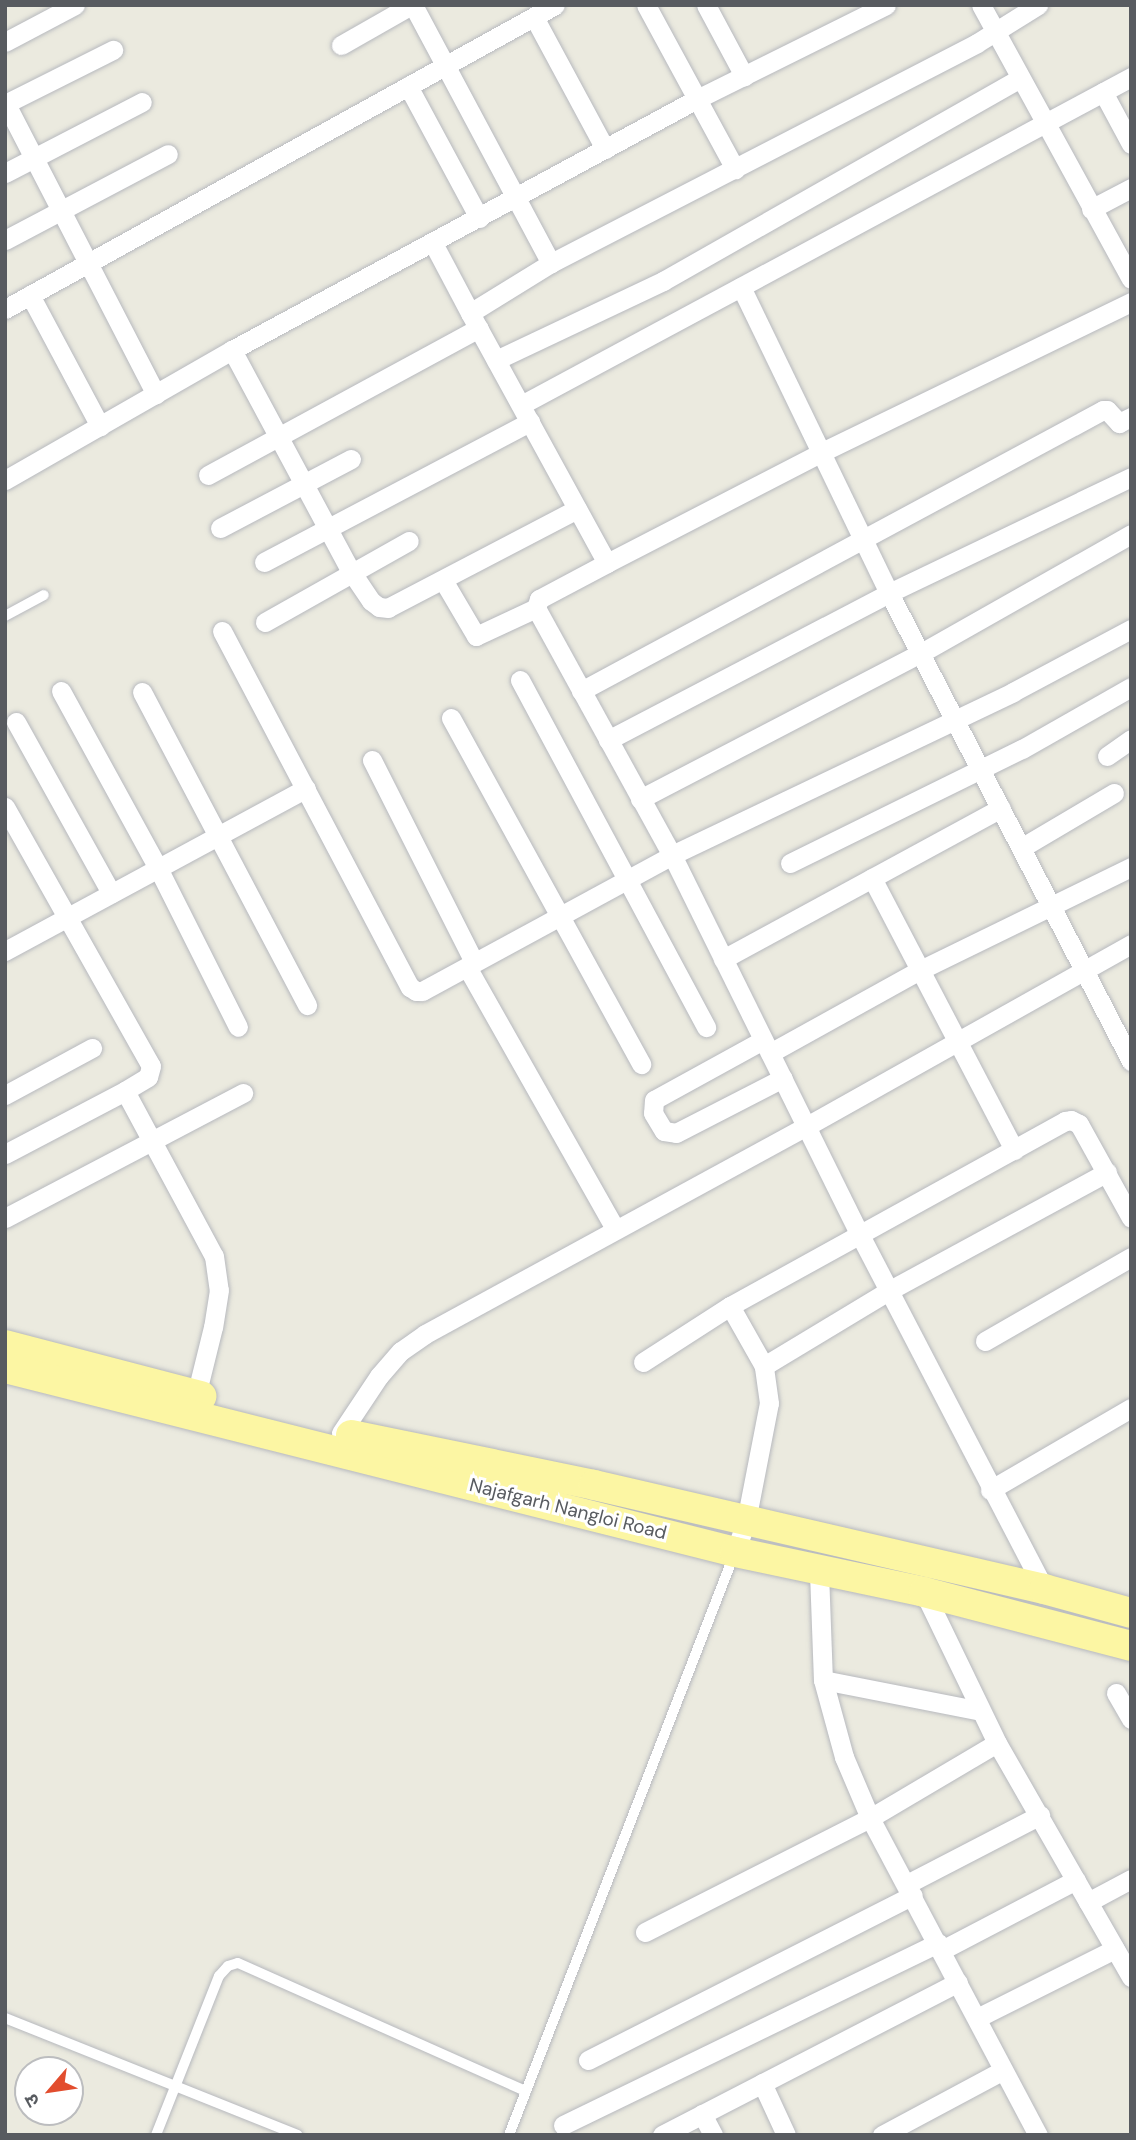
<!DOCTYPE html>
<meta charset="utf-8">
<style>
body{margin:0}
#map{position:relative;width:1136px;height:2140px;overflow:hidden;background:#ebeadf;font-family:"DM Sans","Noto Sans Devanagari",sans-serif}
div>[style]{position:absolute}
.roads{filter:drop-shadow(0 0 2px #b7b9be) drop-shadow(0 0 2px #b7b9be)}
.lane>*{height:10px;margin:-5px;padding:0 5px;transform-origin:5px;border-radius:5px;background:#fff}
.street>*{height:19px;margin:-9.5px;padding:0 9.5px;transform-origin:9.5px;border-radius:9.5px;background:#fff}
.primary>*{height:30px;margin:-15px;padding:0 15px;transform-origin:15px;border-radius:15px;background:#fcf6a3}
span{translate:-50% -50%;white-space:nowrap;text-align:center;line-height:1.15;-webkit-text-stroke:6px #fff;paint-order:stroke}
.street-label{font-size:19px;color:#585b60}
.frame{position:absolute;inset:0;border:7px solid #585b60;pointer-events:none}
.north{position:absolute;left:14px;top:2056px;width:70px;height:70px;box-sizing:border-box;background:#fff;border:2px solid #bcbdbf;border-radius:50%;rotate:241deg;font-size:19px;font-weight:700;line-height:28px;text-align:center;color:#585b60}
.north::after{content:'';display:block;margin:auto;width:24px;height:32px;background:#e24d2e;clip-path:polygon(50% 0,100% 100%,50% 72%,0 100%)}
</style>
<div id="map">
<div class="roads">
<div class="lane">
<div style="left:5px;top:616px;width:44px;rotate:-28.3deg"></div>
<div style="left:5px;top:2018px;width:315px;rotate:21.8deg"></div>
<div style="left:156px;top:2135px;width:171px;rotate:-68.4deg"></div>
<div style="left:219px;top:1976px;width:13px;rotate:-48deg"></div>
<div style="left:228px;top:1966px;width:10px;rotate:-17deg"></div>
<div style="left:238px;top:1963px;width:315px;rotate:24deg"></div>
<div style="left:509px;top:2135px;width:622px;rotate:-68.8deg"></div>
</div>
<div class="street">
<div style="left:413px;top:5px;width:293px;rotate:61.9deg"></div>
<div style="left:551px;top:263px;width:95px;rotate:148.3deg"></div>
<div style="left:470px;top:313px;width:285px;rotate:61.3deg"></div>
<div style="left:607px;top:563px;width:77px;rotate:152.1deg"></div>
<div style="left:539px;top:599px;width:9px;rotate:108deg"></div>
<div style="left:536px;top:608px;width:282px;rotate:61.2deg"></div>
<div style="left:672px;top:855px;width:378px;rotate:-25.5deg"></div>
<div style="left:1013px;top:692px;width:134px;rotate:-28.1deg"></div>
<div style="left:646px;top:5px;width:187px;rotate:61.5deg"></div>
<div style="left:706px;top:5px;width:81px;rotate:61.8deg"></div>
<div style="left:981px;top:5px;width:312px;rotate:61.3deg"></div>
<div style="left:534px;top:17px;width:150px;rotate:61.7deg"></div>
<div style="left:5px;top:42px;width:79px;rotate:-27.9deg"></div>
<div style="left:341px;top:45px;width:81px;rotate:-29.7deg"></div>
<div style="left:408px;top:86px;width:150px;rotate:61.7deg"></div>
<div style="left:1103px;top:92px;width:59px;rotate:61.7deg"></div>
<div style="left:5px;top:102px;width:329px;rotate:62.7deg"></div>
<div style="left:5px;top:104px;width:121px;rotate:-26.6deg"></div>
<div style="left:5px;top:173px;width:154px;rotate:-27.4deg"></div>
<div style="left:1091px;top:209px;width:45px;rotate:-27.7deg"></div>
<div style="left:5px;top:240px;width:184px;rotate:-27.8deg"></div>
<div style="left:433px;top:243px;width:79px;rotate:62.1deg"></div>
<div style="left:551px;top:263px;width:479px;rotate:-27.3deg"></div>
<div style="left:977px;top:43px;width:72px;rotate:-31.9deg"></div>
<div style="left:741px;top:287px;width:340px;rotate:64.2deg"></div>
<div style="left:889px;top:593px;width:527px;rotate:62.66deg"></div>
<div style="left:30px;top:295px;width:149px;rotate:61.9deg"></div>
<div style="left:5px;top:309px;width:628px;rotate:-28.93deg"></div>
<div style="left:496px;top:360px;width:185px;rotate:-25.3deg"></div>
<div style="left:663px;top:281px;width:411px;rotate:-29.6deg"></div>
<div style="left:521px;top:405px;width:693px;rotate:-28.27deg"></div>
<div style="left:208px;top:475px;width:308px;rotate:-28.5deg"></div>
<div style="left:5px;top:480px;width:262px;rotate:-29.8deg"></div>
<div style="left:577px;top:509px;width:213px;rotate:152.4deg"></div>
<div style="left:388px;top:608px;width:9px;rotate:-174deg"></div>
<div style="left:379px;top:607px;width:10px;rotate:-143deg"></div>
<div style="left:371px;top:601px;width:37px;rotate:-124deg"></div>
<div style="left:350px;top:570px;width:250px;rotate:-118.2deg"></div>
<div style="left:232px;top:350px;width:526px;rotate:-28.37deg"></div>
<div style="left:695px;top:100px;width:213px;rotate:-26.4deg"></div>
<div style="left:220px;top:528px;width:148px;rotate:-27.8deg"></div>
<div style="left:264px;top:562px;width:301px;rotate:-27.8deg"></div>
<div style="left:607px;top:563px;width:240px;rotate:-27.3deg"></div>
<div style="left:820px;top:453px;width:346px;rotate:-25.9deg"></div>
<div style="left:443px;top:580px;width:65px;rotate:59.5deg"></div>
<div style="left:476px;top:636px;width:66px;rotate:-25deg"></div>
<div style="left:265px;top:622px;width:165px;rotate:-29.4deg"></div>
<div style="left:222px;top:631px;width:403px;rotate:62.2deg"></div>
<div style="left:410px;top:987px;width:7px;rotate:34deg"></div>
<div style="left:416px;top:991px;width:6px"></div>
<div style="left:422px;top:991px;width:285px;rotate:-28.5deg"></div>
<div style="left:672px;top:855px;width:424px;rotate:63.7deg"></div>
<div style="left:860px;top:1235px;width:399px;rotate:62.5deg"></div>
<div style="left:520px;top:680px;width:394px;rotate:61.8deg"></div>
<div style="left:61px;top:691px;width:200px;rotate:61.3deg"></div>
<div style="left:157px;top:866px;width:180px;rotate:63.3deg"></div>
<div style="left:581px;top:691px;width:593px;rotate:-28.29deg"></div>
<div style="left:1103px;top:410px;width:4px"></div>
<div style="left:1107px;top:410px;width:18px;rotate:47deg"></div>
<div style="left:1119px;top:423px;width:13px;rotate:-27deg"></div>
<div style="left:142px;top:692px;width:354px;rotate:62.2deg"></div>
<div style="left:451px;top:718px;width:395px;rotate:61.2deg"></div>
<div style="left:16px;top:722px;width:196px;rotate:60.9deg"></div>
<div style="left:608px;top:740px;width:317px;rotate:-27.6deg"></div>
<div style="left:889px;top:593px;width:268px;rotate:-25.6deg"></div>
<div style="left:1107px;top:756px;width:29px;rotate:-35deg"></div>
<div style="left:372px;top:760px;width:226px;rotate:63.2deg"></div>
<div style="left:640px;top:799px;width:317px;rotate:-27.5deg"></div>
<div style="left:921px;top:653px;width:241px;rotate:-29.5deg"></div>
<div style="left:5px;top:807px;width:297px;rotate:60.6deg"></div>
<div style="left:151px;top:1066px;width:11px;rotate:105deg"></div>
<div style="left:148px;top:1077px;width:27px;rotate:149deg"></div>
<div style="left:125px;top:1091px;width:187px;rotate:61.7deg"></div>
<div style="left:214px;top:1256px;width:34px;rotate:82deg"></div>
<div style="left:219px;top:1290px;width:37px;rotate:99deg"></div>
<div style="left:213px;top:1327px;width:79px;rotate:103.9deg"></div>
<div style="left:1021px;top:848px;width:108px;rotate:-30.6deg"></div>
<div style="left:790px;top:863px;width:258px;rotate:-26.2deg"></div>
<div style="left:1022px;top:749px;width:125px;rotate:-29.6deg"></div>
<div style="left:872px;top:878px;width:307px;rotate:62.4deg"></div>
<div style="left:5px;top:951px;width:342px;rotate:-28.4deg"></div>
<div style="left:723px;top:959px;width:316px;rotate:-28.5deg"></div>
<div style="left:467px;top:967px;width:301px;rotate:60.5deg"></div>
<div style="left:763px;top:1040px;width:124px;rotate:151.2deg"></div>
<div style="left:654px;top:1100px;width:13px;rotate:94deg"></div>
<div style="left:653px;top:1113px;width:21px;rotate:59deg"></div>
<div style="left:664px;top:1131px;width:12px;rotate:9deg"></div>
<div style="left:676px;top:1133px;width:120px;rotate:-27.2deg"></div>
<div style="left:770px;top:1053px;width:171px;rotate:-29deg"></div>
<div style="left:920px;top:970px;width:235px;rotate:-26deg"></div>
<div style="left:5px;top:1095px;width:99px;rotate:-28.4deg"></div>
<div style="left:5px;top:1154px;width:136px;rotate:-27.7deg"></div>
<div style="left:5px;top:1218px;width:269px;rotate:-27.7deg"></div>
<div style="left:730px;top:1306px;width:69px;rotate:60.5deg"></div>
<div style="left:985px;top:1341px;width:168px;rotate:-29.9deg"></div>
<div style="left:643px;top:1362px;width:103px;rotate:-32.8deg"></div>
<div style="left:730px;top:1306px;width:383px;rotate:-28.9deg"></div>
<div style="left:1065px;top:1121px;width:6px;rotate:-9deg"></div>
<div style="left:1071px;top:1120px;width:9px;rotate:27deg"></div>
<div style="left:1079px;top:1124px;width:107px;rotate:61deg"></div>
<div style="left:341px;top:1433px;width:69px;rotate:-56.3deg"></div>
<div style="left:379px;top:1376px;width:33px;rotate:-49deg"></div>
<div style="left:401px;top:1351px;width:29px;rotate:-35deg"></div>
<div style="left:425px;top:1334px;width:435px;rotate:-28.6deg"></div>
<div style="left:807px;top:1126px;width:372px;rotate:-29.3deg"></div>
<div style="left:990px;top:1490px;width:163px;rotate:-30.2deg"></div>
<div style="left:735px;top:1552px;width:33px;rotate:-70deg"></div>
<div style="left:746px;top:1521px;width:120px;rotate:-79deg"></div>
<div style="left:769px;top:1403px;width:37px;rotate:-98deg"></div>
<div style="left:764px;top:1366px;width:147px;rotate:-31.1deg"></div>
<div style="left:890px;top:1290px;width:247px;rotate:-28.5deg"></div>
<div style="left:819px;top:1572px;width:108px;rotate:87.9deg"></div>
<div style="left:823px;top:1680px;width:80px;rotate:74.7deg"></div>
<div style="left:844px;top:1757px;width:66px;rotate:66.9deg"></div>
<div style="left:870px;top:1818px;width:359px;rotate:62.1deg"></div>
<div style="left:924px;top:1592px;width:168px;rotate:64.2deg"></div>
<div style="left:997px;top:1743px;width:270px;rotate:60.2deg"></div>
<div style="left:823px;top:1680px;width:161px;rotate:11.1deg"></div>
<div style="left:1116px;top:1693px;width:30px;rotate:60deg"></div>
<div style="left:907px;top:1884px;width:150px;rotate:-27.4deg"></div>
<div style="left:1088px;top:1902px;width:49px;rotate:-28.1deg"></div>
<div style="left:645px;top:1932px;width:252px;rotate:-26.9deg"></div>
<div style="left:870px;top:1818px;width:147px;rotate:-30.6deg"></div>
<div style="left:942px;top:1950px;width:151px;rotate:-27.6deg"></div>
<div style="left:977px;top:2018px;width:154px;rotate:-26.6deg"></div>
<div style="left:588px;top:2060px;width:364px;rotate:-26.9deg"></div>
<div style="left:762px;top:2083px;width:57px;rotate:65.2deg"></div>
<div style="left:702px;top:2114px;width:24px;rotate:62deg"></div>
<div style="left:563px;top:2125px;width:417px;rotate:-25.9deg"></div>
<div style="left:662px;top:2135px;width:333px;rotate:-27.3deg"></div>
<div style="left:882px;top:2135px;width:137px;rotate:-28.2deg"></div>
</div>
<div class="primary">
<div style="left:5px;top:1345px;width:203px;rotate:14.6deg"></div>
<div style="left:5px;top:1368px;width:753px;rotate:14.15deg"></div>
<div style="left:735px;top:1552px;width:193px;rotate:11.9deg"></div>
<div style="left:924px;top:1592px;width:214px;rotate:14.6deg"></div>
<div style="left:351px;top:1435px;width:248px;rotate:11.6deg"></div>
<div style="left:594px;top:1485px;width:462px;rotate:13deg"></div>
<div style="left:1044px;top:1589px;width:90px;rotate:15.4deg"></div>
</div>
</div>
<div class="street-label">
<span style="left:568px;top:1509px;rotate:14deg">Najafgarh Nangloi Road</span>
</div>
<div class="frame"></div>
<div class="north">उ</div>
</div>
